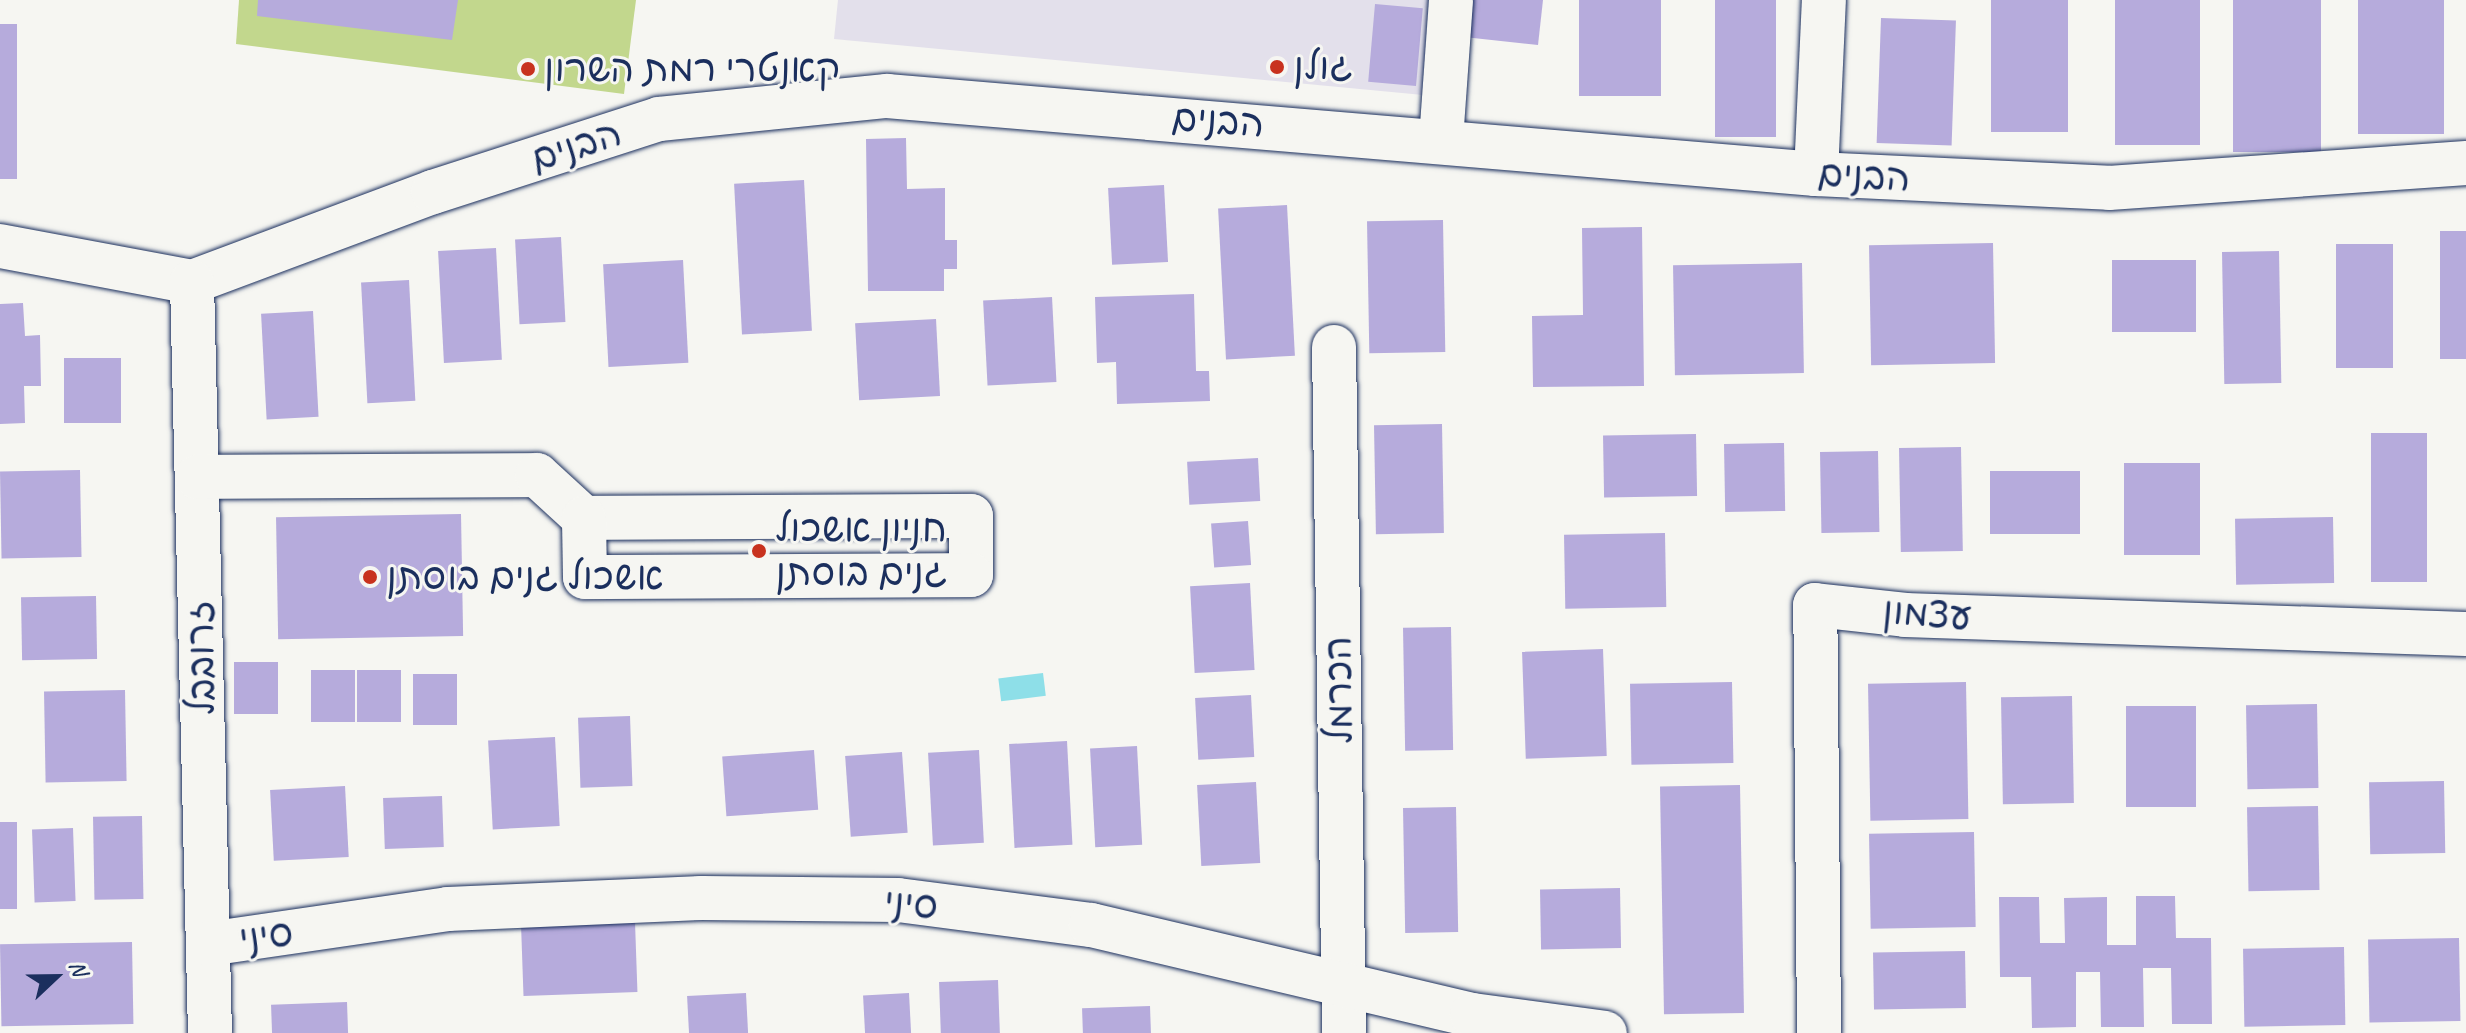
<!DOCTYPE html>
<meta charset="utf-8">
<style>
body{margin:0}
#map{position:relative;width:2466px;height:1033px;overflow:hidden;background:#f6f6f2;font-family:Caveat,"Playpen Sans Hebrew",sans-serif}
div>[style]{position:absolute}
.built>*{inset:0;background:#e3e0eb}
.green>*{inset:0;background:#c2d78d}
.water>*{inset:0;background:#8edfe8;transform-origin:0 0}
.building>*{inset:0;background:#b6abdc;transform-origin:0 0}
.roads{filter:drop-shadow(0 0 2px #1b2f5e) drop-shadow(0 0 2px #1b2f5e)}
.minor>*{height:44px;margin:-22px;padding:0 22px;transform-origin:22px;border-radius:22px;background:#f6f6f2}
.dots>*{width:22px;height:22px;translate:-50% -50%;box-sizing:border-box;border:4px solid #f6f6f2;border-radius:50%}
span{translate:-50% -50%;white-space:nowrap;text-align:center;line-height:1.15;-webkit-text-stroke:6px #f6f6f2;paint-order:stroke}
.poi-label{font-size:38px;color:#1b2f5e}
.left{translate:0 -50%;text-align:left}
.street-label{font-size:38px;color:#1b2f5e}
.north{position:absolute;left:16px;top:937px;width:80px;height:80px;-webkit-text-stroke:6px #f6f6f2;paint-order:stroke;rotate:68deg;font-size:22px;font-weight:700;line-height:32px;text-align:center;color:#1b2f5e}
.north::after{content:'';display:block;margin:auto;width:28px;height:36px;background:#1b2f5e;clip-path:polygon(50% 0,100% 100%,50% 72%,0 100%)}
</style>
<div id="map">
<div class="built">
<div style="clip-path:polygon(838px 0,1434px 0,1423px 95px,834px 39px)"></div>
</div>
<div class="green">
<div style="clip-path:polygon(239px 0,636px 0,624px 94px,236px 44px)"></div>
</div>
<div class="water">
<div style="left:1043px;top:673px;width:23px;height:45px;rotate:83deg"></div>
</div>
<div class="building">
<div style="clip-path:polygon(258px 0,458px 0,452px 40px,257px 16px)"></div>
<div style="clip-path:polygon(1468px 0,1543px 0,1538px 45px,1464px 37px)"></div>
<div style="left:1579px;top:0;width:82px;height:96px"></div>
<div style="left:1715px;top:0;width:61px;height:137px"></div>
<div style="left:1991px;top:0;width:77px;height:132px"></div>
<div style="left:2115px;top:0;width:85px;height:145px"></div>
<div style="left:2233px;top:0;width:88px;height:152px"></div>
<div style="left:2358px;top:0;width:86px;height:134px"></div>
<div style="left:1375px;top:4px;width:48px;height:78px;rotate:5deg"></div>
<div style="left:1881px;top:18px;width:75px;height:125px;rotate:2deg"></div>
<div style="left:0;top:24px;width:17px;height:155px"></div>
<div style="clip-path:polygon(906px 138px,907px 189px,945px 188px,945px 240px,957px 240px,957px 269px,944px 269px,944px 291px,868px 291px,866px 139px)"></div>
<div style="left:804px;top:180px;width:151px;height:70px;rotate:87deg"></div>
<div style="left:1164px;top:185px;width:77px;height:56px;rotate:87deg"></div>
<div style="left:1287px;top:205px;width:151px;height:69px;rotate:87deg"></div>
<div style="left:1443px;top:220px;width:132px;height:76px;rotate:89deg"></div>
<div style="clip-path:polygon(1642px 227px,1644px 386px,1533px 387px,1532px 316px,1583px 315px,1582px 228px)"></div>
<div style="left:2466px;top:231px;width:128px;height:26px;rotate:90deg"></div>
<div style="left:561px;top:237px;width:85px;height:46px;rotate:87deg"></div>
<div style="left:1993px;top:243px;width:120px;height:124px;rotate:89deg"></div>
<div style="left:2336px;top:244px;width:57px;height:124px"></div>
<div style="left:496px;top:248px;width:112px;height:58px;rotate:87deg"></div>
<div style="left:2279px;top:251px;width:132px;height:57px;rotate:89deg"></div>
<div style="left:683px;top:260px;width:103px;height:80px;rotate:87deg"></div>
<div style="left:2112px;top:260px;width:84px;height:72px"></div>
<div style="left:1802px;top:263px;width:110px;height:129px;rotate:89deg"></div>
<div style="left:409px;top:280px;width:121px;height:48px;rotate:87deg"></div>
<div style="clip-path:polygon(1194px 294px,1196px 371px,1209px 371px,1210px 401px,1117px 404px,1116px 362px,1097px 363px,1095px 297px)"></div>
<div style="left:1052px;top:297px;width:85px;height:69px;rotate:87deg"></div>
<div style="clip-path:polygon(23px 303px,25px 336px,40px 335px,41px 386px,24px 386px,25px 423px,0 424px,0 304px)"></div>
<div style="left:313px;top:311px;width:106px;height:52px;rotate:87deg"></div>
<div style="left:936px;top:319px;width:77px;height:81px;rotate:87deg"></div>
<div style="left:64px;top:358px;width:57px;height:65px"></div>
<div style="left:1442px;top:424px;width:109px;height:68px;rotate:89deg"></div>
<div style="left:2371px;top:433px;width:56px;height:149px"></div>
<div style="left:1696px;top:434px;width:62px;height:93px;rotate:89deg"></div>
<div style="left:1784px;top:443px;width:68px;height:60px;rotate:89deg"></div>
<div style="left:1961px;top:447px;width:104px;height:62px;rotate:89deg"></div>
<div style="left:1878px;top:451px;width:81px;height:58px;rotate:89deg"></div>
<div style="left:1258px;top:458px;width:43px;height:71px;rotate:87deg"></div>
<div style="left:2124px;top:463px;width:76px;height:92px"></div>
<div style="left:80px;top:470px;width:87px;height:80px;rotate:89deg"></div>
<div style="left:2080px;top:471px;width:63px;height:90px;rotate:90deg"></div>
<div style="left:461px;top:514px;width:122px;height:185px;rotate:89deg"></div>
<div style="left:2333px;top:517px;width:66px;height:98px;rotate:89deg"></div>
<div style="left:1248px;top:521px;width:44px;height:37px;rotate:86deg"></div>
<div style="left:1665px;top:533px;width:74px;height:101px;rotate:89deg"></div>
<div style="left:1250px;top:583px;width:87px;height:60px;rotate:87deg"></div>
<div style="left:96px;top:596px;width:63px;height:75px;rotate:89deg"></div>
<div style="left:1451px;top:627px;width:123px;height:48px;rotate:89deg"></div>
<div style="left:1603px;top:649px;width:107px;height:81px;rotate:88deg"></div>
<div style="left:234px;top:662px;width:44px;height:52px"></div>
<div style="left:311px;top:670px;width:44px;height:52px"></div>
<div style="left:357px;top:670px;width:44px;height:52px"></div>
<div style="left:413px;top:674px;width:44px;height:51px"></div>
<div style="left:1732px;top:682px;width:81px;height:102px;rotate:89deg"></div>
<div style="left:1966px;top:682px;width:137px;height:98px;rotate:89deg"></div>
<div style="left:125px;top:690px;width:91px;height:81px;rotate:89deg"></div>
<div style="left:1251px;top:695px;width:62px;height:56px;rotate:87deg"></div>
<div style="left:2072px;top:696px;width:107px;height:71px;rotate:89deg"></div>
<div style="left:2317px;top:704px;width:84px;height:71px;rotate:89deg"></div>
<div style="left:2126px;top:706px;width:70px;height:101px"></div>
<div style="left:630px;top:716px;width:70px;height:52px;rotate:88deg"></div>
<div style="left:555px;top:737px;width:89px;height:67px;rotate:87deg"></div>
<div style="left:1067px;top:741px;width:104px;height:58px;rotate:87deg"></div>
<div style="left:1137px;top:746px;width:99px;height:47px;rotate:87deg"></div>
<div style="left:814px;top:750px;width:60px;height:92px;rotate:86deg"></div>
<div style="left:979px;top:750px;width:93px;height:51px;rotate:87deg"></div>
<div style="left:902px;top:752px;width:81px;height:57px;rotate:86deg"></div>
<div style="left:2444px;top:781px;width:72px;height:75px;rotate:89deg"></div>
<div style="left:1256px;top:782px;width:81px;height:59px;rotate:87deg"></div>
<div style="left:1740px;top:785px;width:228px;height:80px;rotate:89deg"></div>
<div style="left:345px;top:786px;width:71px;height:75px;rotate:87deg"></div>
<div style="left:442px;top:796px;width:51px;height:59px;rotate:88deg"></div>
<div style="left:2318px;top:806px;width:84px;height:71px;rotate:89deg"></div>
<div style="left:1456px;top:807px;width:125px;height:53px;rotate:89deg"></div>
<div style="left:142px;top:816px;width:83px;height:49px;rotate:89deg"></div>
<div style="left:0;top:822px;width:17px;height:87px"></div>
<div style="left:73px;top:828px;width:73px;height:41px;rotate:88deg"></div>
<div style="left:1974px;top:832px;width:95px;height:105px;rotate:89deg"></div>
<div style="left:1620px;top:888px;width:60px;height:80px;rotate:89deg"></div>
<div style="clip-path:polygon(2136px 896px,2175px 896px,2176px 938px,2211px 938px,2212px 1024px,2172px 1024px,2171px 968px,2143px 968px,2144px 1027px,2101px 1027px,2100px 972px,2076px 972px,2076px 1027px,2032px 1028px,2031px 977px,2000px 977px,1999px 897px,2039px 897px,2040px 943px,2065px 943px,2064px 898px,2107px 897px,2107px 945px,2136px 945px)"></div>
<div style="left:635px;top:922px;width:70px;height:114px;rotate:88deg"></div>
<div style="left:2459px;top:938px;width:83px;height:91px;rotate:89deg"></div>
<div style="left:132px;top:942px;width:82px;height:132px;rotate:89deg"></div>
<div style="left:2344px;top:947px;width:78px;height:101px;rotate:89deg"></div>
<div style="left:1965px;top:951px;width:57px;height:92px;rotate:89deg"></div>
<div style="left:998px;top:980px;width:53px;height:59px;rotate:88deg"></div>
<div style="left:746px;top:993px;width:40px;height:59px;rotate:87deg"></div>
<div style="left:909px;top:993px;width:40px;height:46px;rotate:87deg"></div>
<div style="left:347px;top:1002px;width:31px;height:76px;rotate:88deg"></div>
<div style="left:1150px;top:1006px;width:27px;height:68px;rotate:88deg"></div>
</div>
<div class="roads">
<div class="minor">
<div style="left:1441px;top:140px;width:140px;rotate:-85.9deg"></div>
<div style="left:1816px;top:174px;width:174px;rotate:-87.4deg"></div>
<div style="left:0;top:246px;width:195px;rotate:10.6deg"></div>
<div style="left:192px;top:282px;width:257px;rotate:-20.5deg"></div>
<div style="left:433px;top:192px;width:237px;rotate:-17.9deg"></div>
<div style="left:659px;top:119px;width:229px;rotate:-5.8deg"></div>
<div style="left:887px;top:96px;width:932px;rotate:4.8deg"></div>
<div style="left:1816px;top:174px;width:293px;rotate:2.7deg"></div>
<div style="left:2109px;top:188px;width:358px;rotate:-4deg"></div>
<div style="left:192px;top:282px;width:751px;rotate:88.63deg"></div>
<div style="left:1334px;top:347px;width:686px;rotate:89.16deg"></div>
<div style="left:197px;top:477px;width:340px;rotate:-0.3deg"></div>
<div style="left:537px;top:475px;width:64px;rotate:42.5deg"></div>
<div style="left:584px;top:518px;width:387px;rotate:-0.3deg"></div>
<div style="left:971px;top:516px;width:59px;rotate:90deg"></div>
<div style="left:971px;top:575px;width:386px;rotate:179.7deg"></div>
<div style="left:585px;top:577px;width:59px;rotate:-91deg"></div>
<div style="left:208px;top:944px;width:243px;rotate:-8.3deg"></div>
<div style="left:448px;top:909px;width:254px;rotate:-2.5deg"></div>
<div style="left:702px;top:898px;width:196px;rotate:0.6deg"></div>
<div style="left:898px;top:900px;width:195px;rotate:7.4deg"></div>
<div style="left:1091px;top:925px;width:391px;rotate:13.3deg"></div>
<div style="left:1472px;top:1015px;width:134px;rotate:7.7deg"></div>
<div style="left:1819px;top:1033px;width:428px;rotate:-90.5deg"></div>
<div style="left:1815px;top:605px;width:91px;rotate:6.3deg"></div>
<div style="left:1905px;top:615px;width:561px;rotate:1.94deg"></div>
</div>
</div>
<div class="dots">
<div style="left:1277px;top:67px;background:#c8321e"></div>
<div style="left:528px;top:69px;background:#c8321e"></div>
<div style="left:759px;top:551px;background:#c8321e"></div>
<div style="left:370px;top:577px;background:#c8321e"></div>
</div>
<div class="poi-label">
<span class="left" style="left:1293px;top:67px">גולן</span>
<span class="left" style="left:544px;top:69px">קאנטרי רמת השרון</span>
<span class="left" style="left:775px;top:551px">חניון אשכול<br>גנים בוסתן</span>
<span class="left" style="left:386px;top:577px">אשכול גנים בוסתן</span>
</div>
<div class="street-label">
<span style="left:1218px;top:121px;rotate:4deg">הבנים</span>
<span style="left:576px;top:146px;rotate:-18deg">הבנים</span>
<span style="left:1864px;top:176px;rotate:3deg">הבנים</span>
<span style="left:1927px;top:614px;rotate:4deg">עצמון</span>
<span style="left:201px;top:658px;rotate:-91deg">זרובבל</span>
<span style="left:1339px;top:690px;rotate:-91deg">הכרמל</span>
<span style="left:911px;top:904px;rotate:5deg">סיני</span>
<span style="left:266px;top:936px;rotate:-8deg">סיני</span>
</div>
<div class="north">N</div>
</div>
